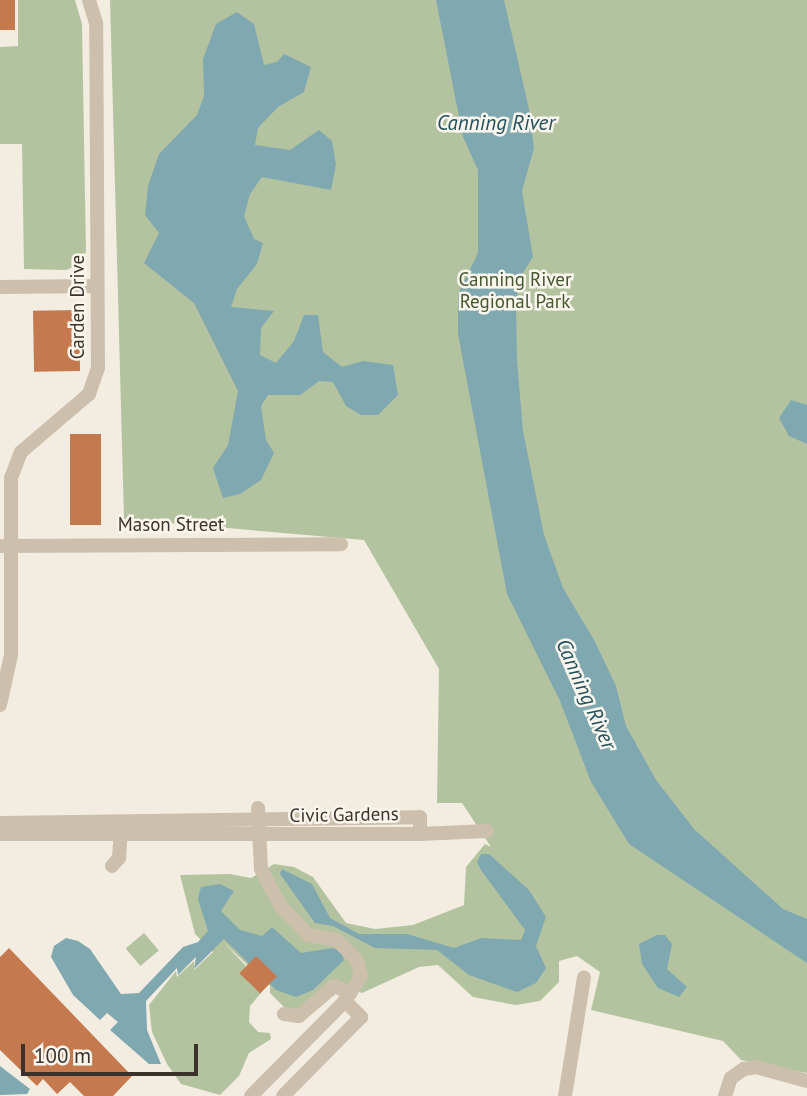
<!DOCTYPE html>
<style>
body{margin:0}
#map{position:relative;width:807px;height:1096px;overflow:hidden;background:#f3ede1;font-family:"PT Sans",sans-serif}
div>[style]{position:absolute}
.green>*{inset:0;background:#b3c3a0;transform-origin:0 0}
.water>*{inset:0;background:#80a8b0}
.building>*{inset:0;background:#c47a4e;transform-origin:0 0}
.minor>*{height:14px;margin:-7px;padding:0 7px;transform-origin:7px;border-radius:7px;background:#ccbfac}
span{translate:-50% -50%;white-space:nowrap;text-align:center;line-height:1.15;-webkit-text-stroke:5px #faf6ee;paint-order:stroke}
.park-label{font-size:19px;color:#44582f}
.street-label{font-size:19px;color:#3a322b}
.water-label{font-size:21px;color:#20505c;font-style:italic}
.scale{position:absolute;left:21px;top:1044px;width:177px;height:32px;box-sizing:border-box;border:4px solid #3a322b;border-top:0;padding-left:9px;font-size:21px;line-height:24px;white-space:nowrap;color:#3a322b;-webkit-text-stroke:5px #faf6ee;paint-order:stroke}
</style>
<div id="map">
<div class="green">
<div style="clip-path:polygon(18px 0,75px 0,82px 24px,86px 252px,80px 264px,66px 270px,24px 269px,22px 144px,0 144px,0 47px,18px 46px)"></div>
<div style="clip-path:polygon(110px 0,807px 0,807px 1073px,741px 1060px,723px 1041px,591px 1010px,600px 972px,577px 956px,559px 961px,559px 982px,540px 1001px,516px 1005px,473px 997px,438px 965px,419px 967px,362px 993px,330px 980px,298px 1011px,287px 1010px,270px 993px,270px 986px,223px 942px,246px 966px,240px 973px,261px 993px,250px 1006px,249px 1022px,258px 1032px,270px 1033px,271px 1039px,249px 1053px,239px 1076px,220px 1095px,181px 1084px,167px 1064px,152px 1032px,149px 1005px,176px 971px,177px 977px,194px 961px,194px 970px,213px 952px,195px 934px,180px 875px,230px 874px,251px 878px,274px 864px,294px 867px,313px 877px,346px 923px,375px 929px,413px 925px,464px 905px,466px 867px,485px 844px,491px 847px,462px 803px,437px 803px,439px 669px,364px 540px,124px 519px)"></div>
<div style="left:144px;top:933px;width:23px;height:24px;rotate:50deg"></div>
</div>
<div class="water">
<div style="clip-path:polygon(436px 0,504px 0,529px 109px,534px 148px,522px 191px,533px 257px,520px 277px,516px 304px,517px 360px,523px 431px,544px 535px,563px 588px,594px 640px,616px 686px,626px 726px,656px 780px,694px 829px,783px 909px,807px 919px,807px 963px,629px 844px,591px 782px,560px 701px,507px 594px,458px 334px,458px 294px,478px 253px,478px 170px,463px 137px)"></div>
<div style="clip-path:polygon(237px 12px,254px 24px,264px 65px,277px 62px,284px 54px,311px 67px,304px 92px,278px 107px,258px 128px,255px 145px,290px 150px,319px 130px,332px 141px,336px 165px,331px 190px,262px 177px,250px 194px,244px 216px,254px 239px,263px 243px,257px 264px,237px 289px,231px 307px,274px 311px,261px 328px,260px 355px,276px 363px,294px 341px,304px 315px,318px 315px,323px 352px,342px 367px,363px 361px,393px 365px,398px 395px,378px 415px,361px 415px,346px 406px,333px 382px,319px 381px,300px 395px,268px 395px,261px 406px,266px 440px,274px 453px,261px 480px,240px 494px,223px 498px,213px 468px,228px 445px,238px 391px,194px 303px,144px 263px,159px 233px,145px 215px,148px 186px,159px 154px,197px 115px,204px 96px,203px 59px,216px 24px)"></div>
<div style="clip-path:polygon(791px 400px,807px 405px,807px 444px,789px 436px,779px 418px)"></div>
<div style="clip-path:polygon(481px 854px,489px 854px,529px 890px,546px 917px,536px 946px,546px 968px,536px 983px,517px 992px,469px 975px,437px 950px,375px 948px,333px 926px,315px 923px,280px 874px,282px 869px,312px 884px,330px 918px,359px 934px,407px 934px,454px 948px,481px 938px,521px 940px,525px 930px,481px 870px,477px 862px)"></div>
<div style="clip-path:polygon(220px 884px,234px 891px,221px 911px,240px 930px,262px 936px,272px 927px,301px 953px,333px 948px,341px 951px,344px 960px,313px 990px,296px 997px,276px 990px,224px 939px,194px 969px,196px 957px,178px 975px,177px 968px,146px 1001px,147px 1030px,161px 1064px,149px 1064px,110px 1030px,118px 1022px,107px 1013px,100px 1020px,73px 995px,51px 957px,54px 946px,66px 938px,78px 941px,90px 949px,121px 994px,139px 993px,183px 947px,198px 942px,208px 931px,198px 899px,201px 887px)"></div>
<div style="clip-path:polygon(657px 935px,665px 935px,672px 944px,667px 969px,687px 987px,679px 997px,658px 988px,642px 964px,639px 944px)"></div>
<div style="clip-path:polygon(0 1066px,30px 1089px,27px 1094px,0 1095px)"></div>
</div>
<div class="building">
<div style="left:0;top:0;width:15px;height:30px"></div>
<div style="left:79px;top:310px;width:61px;height:46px;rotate:89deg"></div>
<div style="left:70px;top:434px;width:31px;height:91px"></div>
<div style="clip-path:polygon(9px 948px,132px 1076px,113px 1096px,84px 1096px,70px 1082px,57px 1094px,43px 1079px,37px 1086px,0 1050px,0 957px)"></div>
<div style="left:256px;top:956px;width:29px;height:24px;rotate:44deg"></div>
</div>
<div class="minor">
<div style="left:0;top:287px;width:97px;rotate:-0.6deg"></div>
<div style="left:0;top:546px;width:341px;rotate:-0.3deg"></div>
<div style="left:0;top:705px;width:51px;rotate:-77.6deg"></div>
<div style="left:11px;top:655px;width:177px;rotate:-90deg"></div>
<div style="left:11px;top:478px;width:28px;rotate:-69deg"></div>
<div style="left:21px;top:452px;width:89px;rotate:-40.5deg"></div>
<div style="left:89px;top:394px;width:28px;rotate:-71deg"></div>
<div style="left:98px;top:368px;width:345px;rotate:-90.3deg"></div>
<div style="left:96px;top:23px;width:24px;rotate:-107deg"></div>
<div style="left:258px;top:808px;width:61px;rotate:87.2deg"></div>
<div style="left:261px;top:869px;width:41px;rotate:62.2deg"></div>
<div style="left:280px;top:905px;width:41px;rotate:47deg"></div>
<div style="left:308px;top:935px;width:29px;rotate:10deg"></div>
<div style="left:337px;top:940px;width:29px;rotate:46deg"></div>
<div style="left:357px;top:961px;width:16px;rotate:75deg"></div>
<div style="left:361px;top:976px;width:30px;rotate:123deg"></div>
<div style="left:0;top:823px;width:420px;rotate:-0.8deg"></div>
<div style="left:420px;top:817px;width:17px;rotate:90deg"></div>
<div style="left:420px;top:834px;width:420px;rotate:180deg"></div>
<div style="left:420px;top:834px;width:67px;rotate:-2.6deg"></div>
<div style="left:112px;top:866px;width:11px;rotate:-49deg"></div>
<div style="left:119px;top:858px;width:30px;rotate:-86deg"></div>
<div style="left:284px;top:1014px;width:15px;rotate:8deg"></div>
<div style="left:299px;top:1016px;width:46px;rotate:-40.6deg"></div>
<div style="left:334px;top:986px;width:18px;rotate:22deg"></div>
<div style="left:251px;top:1096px;width:134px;rotate:-45.3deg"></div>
<div style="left:345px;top:1001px;width:23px;rotate:45deg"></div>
<div style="left:361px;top:1017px;width:111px;rotate:134.6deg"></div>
<div style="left:565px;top:1096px;width:120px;rotate:-80.9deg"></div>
<div style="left:725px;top:1096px;width:19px;rotate:-72deg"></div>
<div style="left:731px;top:1078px;width:16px;rotate:-35deg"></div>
<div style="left:744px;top:1069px;width:12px;rotate:-9deg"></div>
<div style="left:756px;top:1067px;width:53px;rotate:15.4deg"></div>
</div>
<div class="park-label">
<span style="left:515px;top:291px">Canning River<br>Regional Park</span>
</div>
<div class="street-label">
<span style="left:78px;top:307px;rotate:-90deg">Carden Drive</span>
<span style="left:171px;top:525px">Mason Street</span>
<span style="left:344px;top:815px;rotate:-1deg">Civic Gardens</span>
</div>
<div class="water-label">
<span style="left:496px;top:123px">Canning River</span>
<span style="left:586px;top:694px;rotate:66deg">Canning River</span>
</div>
<div class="scale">100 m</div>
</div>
